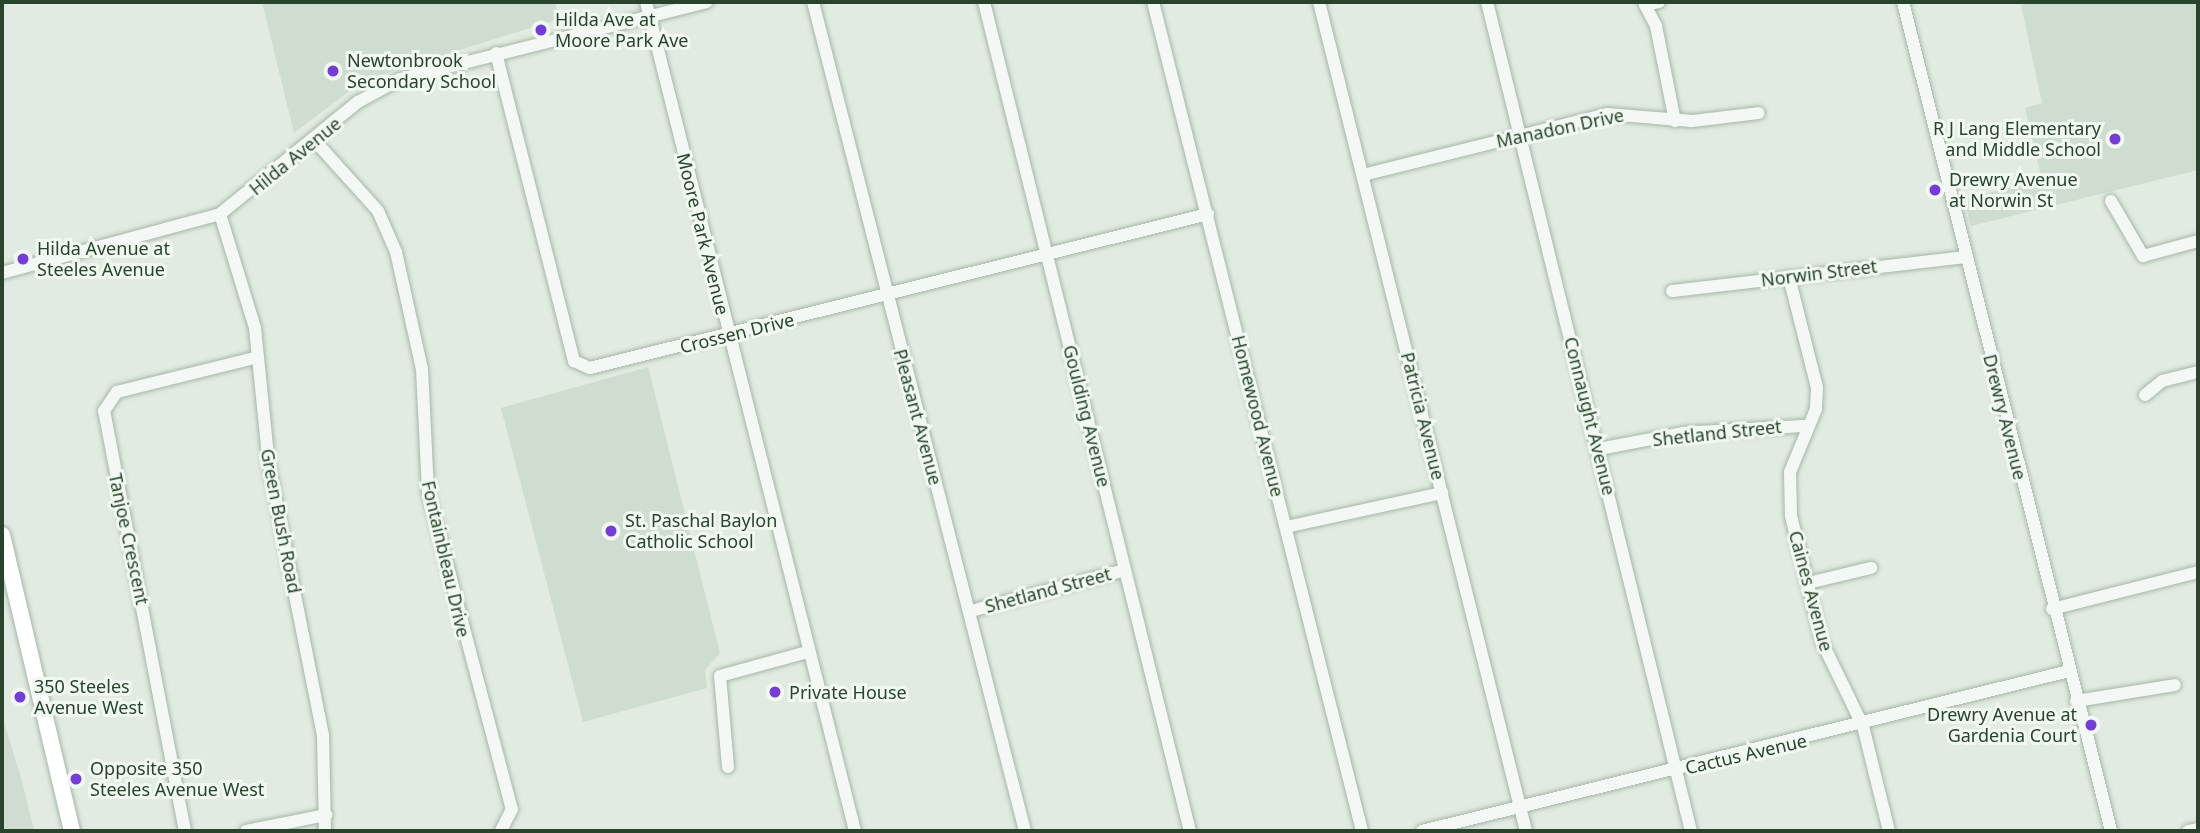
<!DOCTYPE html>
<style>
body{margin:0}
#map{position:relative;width:2200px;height:833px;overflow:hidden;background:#e1ebe2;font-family:"Noto Sans",sans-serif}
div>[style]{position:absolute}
.built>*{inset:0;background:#ceddd0}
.roads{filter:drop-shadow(0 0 2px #a6b6a8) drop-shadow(0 0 2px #a6b6a8)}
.minor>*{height:12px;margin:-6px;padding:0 6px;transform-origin:6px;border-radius:6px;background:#f4f8f5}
.major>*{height:16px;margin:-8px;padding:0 8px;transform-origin:8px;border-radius:8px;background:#fff}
.dots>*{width:19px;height:19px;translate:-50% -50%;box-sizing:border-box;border:4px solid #f1f8f1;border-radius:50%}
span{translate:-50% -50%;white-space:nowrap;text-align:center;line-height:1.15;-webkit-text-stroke:6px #f1f8f1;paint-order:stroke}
.poi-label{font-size:18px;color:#28442c}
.left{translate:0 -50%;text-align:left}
.right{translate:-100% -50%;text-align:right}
.street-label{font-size:18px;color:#28442c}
.frame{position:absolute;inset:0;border:4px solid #28442c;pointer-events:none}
</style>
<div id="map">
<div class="built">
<div style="clip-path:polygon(262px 2px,555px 2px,559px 19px,364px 80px,294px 133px)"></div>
<div style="clip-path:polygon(2035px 2px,2198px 2px,2198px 170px,1971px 226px,1964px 199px,2042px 180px,2025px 108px,2042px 103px,2021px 5px)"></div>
<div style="clip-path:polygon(648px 367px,720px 653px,705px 670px,707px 688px,583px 722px,501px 408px)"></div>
<div style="clip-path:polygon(2px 716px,22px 781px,34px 831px,2px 831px)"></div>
</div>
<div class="roads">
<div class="minor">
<div style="left:646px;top:2px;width:855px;rotate:75.85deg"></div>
<div style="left:813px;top:2px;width:856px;rotate:75.66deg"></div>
<div style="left:984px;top:2px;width:854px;rotate:76.05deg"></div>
<div style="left:1153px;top:2px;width:855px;rotate:75.85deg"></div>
<div style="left:1319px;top:2px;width:854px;rotate:75.98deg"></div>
<div style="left:1487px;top:2px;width:854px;rotate:76.18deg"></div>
<div style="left:1659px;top:2px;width:14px;rotate:168deg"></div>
<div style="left:1645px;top:5px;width:24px;rotate:62deg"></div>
<div style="left:1656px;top:26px;width:97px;rotate:78.7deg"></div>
<div style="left:1903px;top:2px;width:855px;rotate:75.91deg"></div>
<div style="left:496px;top:53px;width:318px;rotate:75.8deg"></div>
<div style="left:574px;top:361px;width:17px;rotate:24deg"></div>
<div style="left:590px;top:368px;width:637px;rotate:-13.99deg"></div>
<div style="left:315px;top:141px;width:94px;rotate:48deg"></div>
<div style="left:378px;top:211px;width:45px;rotate:66.3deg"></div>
<div style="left:396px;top:252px;width:120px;rotate:77.5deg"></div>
<div style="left:422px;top:369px;width:123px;rotate:87.2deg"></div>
<div style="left:428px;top:492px;width:328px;rotate:75.2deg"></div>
<div style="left:512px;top:809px;width:25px;rotate:117deg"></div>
<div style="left:1363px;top:175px;width:252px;rotate:-14deg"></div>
<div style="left:1607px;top:114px;width:85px;rotate:4.7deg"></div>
<div style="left:1692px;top:121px;width:67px;rotate:-6.8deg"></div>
<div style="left:2111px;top:201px;width:64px;rotate:59.8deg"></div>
<div style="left:2143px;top:256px;width:57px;rotate:-15.3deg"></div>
<div style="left:220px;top:214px;width:119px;rotate:72.9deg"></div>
<div style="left:255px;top:328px;width:138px;rotate:84.2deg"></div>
<div style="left:269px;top:465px;width:276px;rotate:78.7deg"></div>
<div style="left:323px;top:736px;width:95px;rotate:88.8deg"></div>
<div style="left:2px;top:273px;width:226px;rotate:-15.1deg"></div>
<div style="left:220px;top:214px;width:178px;rotate:-39.1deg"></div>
<div style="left:358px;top:102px;width:48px;rotate:-28.7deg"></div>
<div style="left:400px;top:79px;width:316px;rotate:-14.1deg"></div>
<div style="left:1789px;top:277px;width:114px;rotate:75.8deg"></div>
<div style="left:1817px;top:388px;width:21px;rotate:93deg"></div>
<div style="left:1816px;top:409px;width:68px;rotate:112.4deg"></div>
<div style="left:1790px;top:472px;width:44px;rotate:88.7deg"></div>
<div style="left:1791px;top:516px;width:130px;rotate:76.2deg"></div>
<div style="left:1822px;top:642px;width:93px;rotate:64deg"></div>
<div style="left:1863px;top:726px;width:108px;rotate:76.1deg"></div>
<div style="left:1672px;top:291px;width:296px;rotate:-6.6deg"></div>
<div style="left:2145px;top:395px;width:22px;rotate:-39deg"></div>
<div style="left:2162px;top:381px;width:37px;rotate:-14deg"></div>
<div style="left:1599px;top:449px;width:86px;rotate:-10.8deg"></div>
<div style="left:1683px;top:433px;width:123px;rotate:-3.3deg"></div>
<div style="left:1286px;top:527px;width:160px;rotate:-12.3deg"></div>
<div style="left:1808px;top:583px;width:65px;rotate:-13.4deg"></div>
<div style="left:2052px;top:609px;width:151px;rotate:-14.2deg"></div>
<div style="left:971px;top:611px;width:159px;rotate:-14.9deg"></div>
<div style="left:2076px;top:701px;width:100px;rotate:-9.2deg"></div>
<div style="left:728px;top:767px;width:91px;rotate:-95deg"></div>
<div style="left:720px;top:676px;width:90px;rotate:-15.4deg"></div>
<div style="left:185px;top:831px;width:428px;rotate:-100.9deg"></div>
<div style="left:104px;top:411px;width:23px;rotate:-56deg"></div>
<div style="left:117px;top:392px;width:145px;rotate:-13.9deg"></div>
<div style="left:246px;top:831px;width:82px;rotate:-11.3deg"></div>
<div style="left:1422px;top:831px;width:666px;rotate:-13.89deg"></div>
<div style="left:2188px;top:831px;width:10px;rotate:-11deg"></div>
</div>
<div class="major">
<div style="left:2px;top:535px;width:304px;rotate:76.7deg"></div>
</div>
</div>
<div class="dots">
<div style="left:541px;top:30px;background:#763cda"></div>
<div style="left:333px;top:71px;background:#763cda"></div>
<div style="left:2115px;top:139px;background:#763cda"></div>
<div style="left:1935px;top:190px;background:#763cda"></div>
<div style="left:23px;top:259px;background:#763cda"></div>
<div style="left:611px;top:531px;background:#763cda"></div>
<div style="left:775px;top:692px;background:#763cda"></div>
<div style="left:20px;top:697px;background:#763cda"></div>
<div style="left:2091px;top:725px;background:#763cda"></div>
<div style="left:76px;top:779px;background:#763cda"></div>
</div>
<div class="poi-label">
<span class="left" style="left:555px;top:30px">Hilda Ave at<br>Moore Park Ave</span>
<span class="left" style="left:347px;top:71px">Newtonbrook<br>Secondary School</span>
<span class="right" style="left:2101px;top:139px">R J Lang Elementary<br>and Middle School</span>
<span class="left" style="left:1949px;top:190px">Drewry Avenue<br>at Norwin St</span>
<span class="left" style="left:37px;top:259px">Hilda Avenue at<br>Steeles Avenue</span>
<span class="left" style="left:625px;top:531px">St. Paschal Baylon<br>Catholic School</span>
<span class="left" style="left:34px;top:697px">350 Steeles<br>Avenue West</span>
<span class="left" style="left:789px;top:692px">Private House</span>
<span class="right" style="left:2077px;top:725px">Drewry Avenue at<br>Gardenia Court</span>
<span class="left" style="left:90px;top:779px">Opposite 350<br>Steeles Avenue West</span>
</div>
<div class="street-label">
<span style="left:1560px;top:128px;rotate:-12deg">Manadon Drive</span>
<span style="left:295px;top:156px;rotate:-39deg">Hilda Avenue</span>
<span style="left:703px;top:234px;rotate:76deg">Moore Park Avenue</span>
<span style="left:1819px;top:273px;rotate:-7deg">Norwin Street</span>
<span style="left:737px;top:333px;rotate:-14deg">Crossen Drive</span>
<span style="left:1087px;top:416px;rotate:76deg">Goulding Avenue</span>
<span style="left:1258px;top:416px;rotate:76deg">Homewood Avenue</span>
<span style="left:1423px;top:416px;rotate:76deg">Patricia Avenue</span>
<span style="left:1590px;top:416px;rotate:76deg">Connaught Avenue</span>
<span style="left:918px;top:417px;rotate:75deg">Pleasant Avenue</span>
<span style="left:2005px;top:417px;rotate:76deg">Drewry Avenue</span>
<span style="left:1717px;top:433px;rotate:-6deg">Shetland Street</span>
<span style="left:281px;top:521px;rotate:79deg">Green Bush Road</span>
<span style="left:129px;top:539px;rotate:78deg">Tanjoe Crescent</span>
<span style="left:446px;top:559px;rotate:77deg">Fontainbleau Drive</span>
<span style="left:1048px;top:590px;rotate:-15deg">Shetland Street</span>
<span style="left:1811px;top:591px;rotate:75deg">Caines Avenue</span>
<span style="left:1746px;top:754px;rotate:-13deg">Cactus Avenue</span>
</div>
<div class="frame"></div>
</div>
